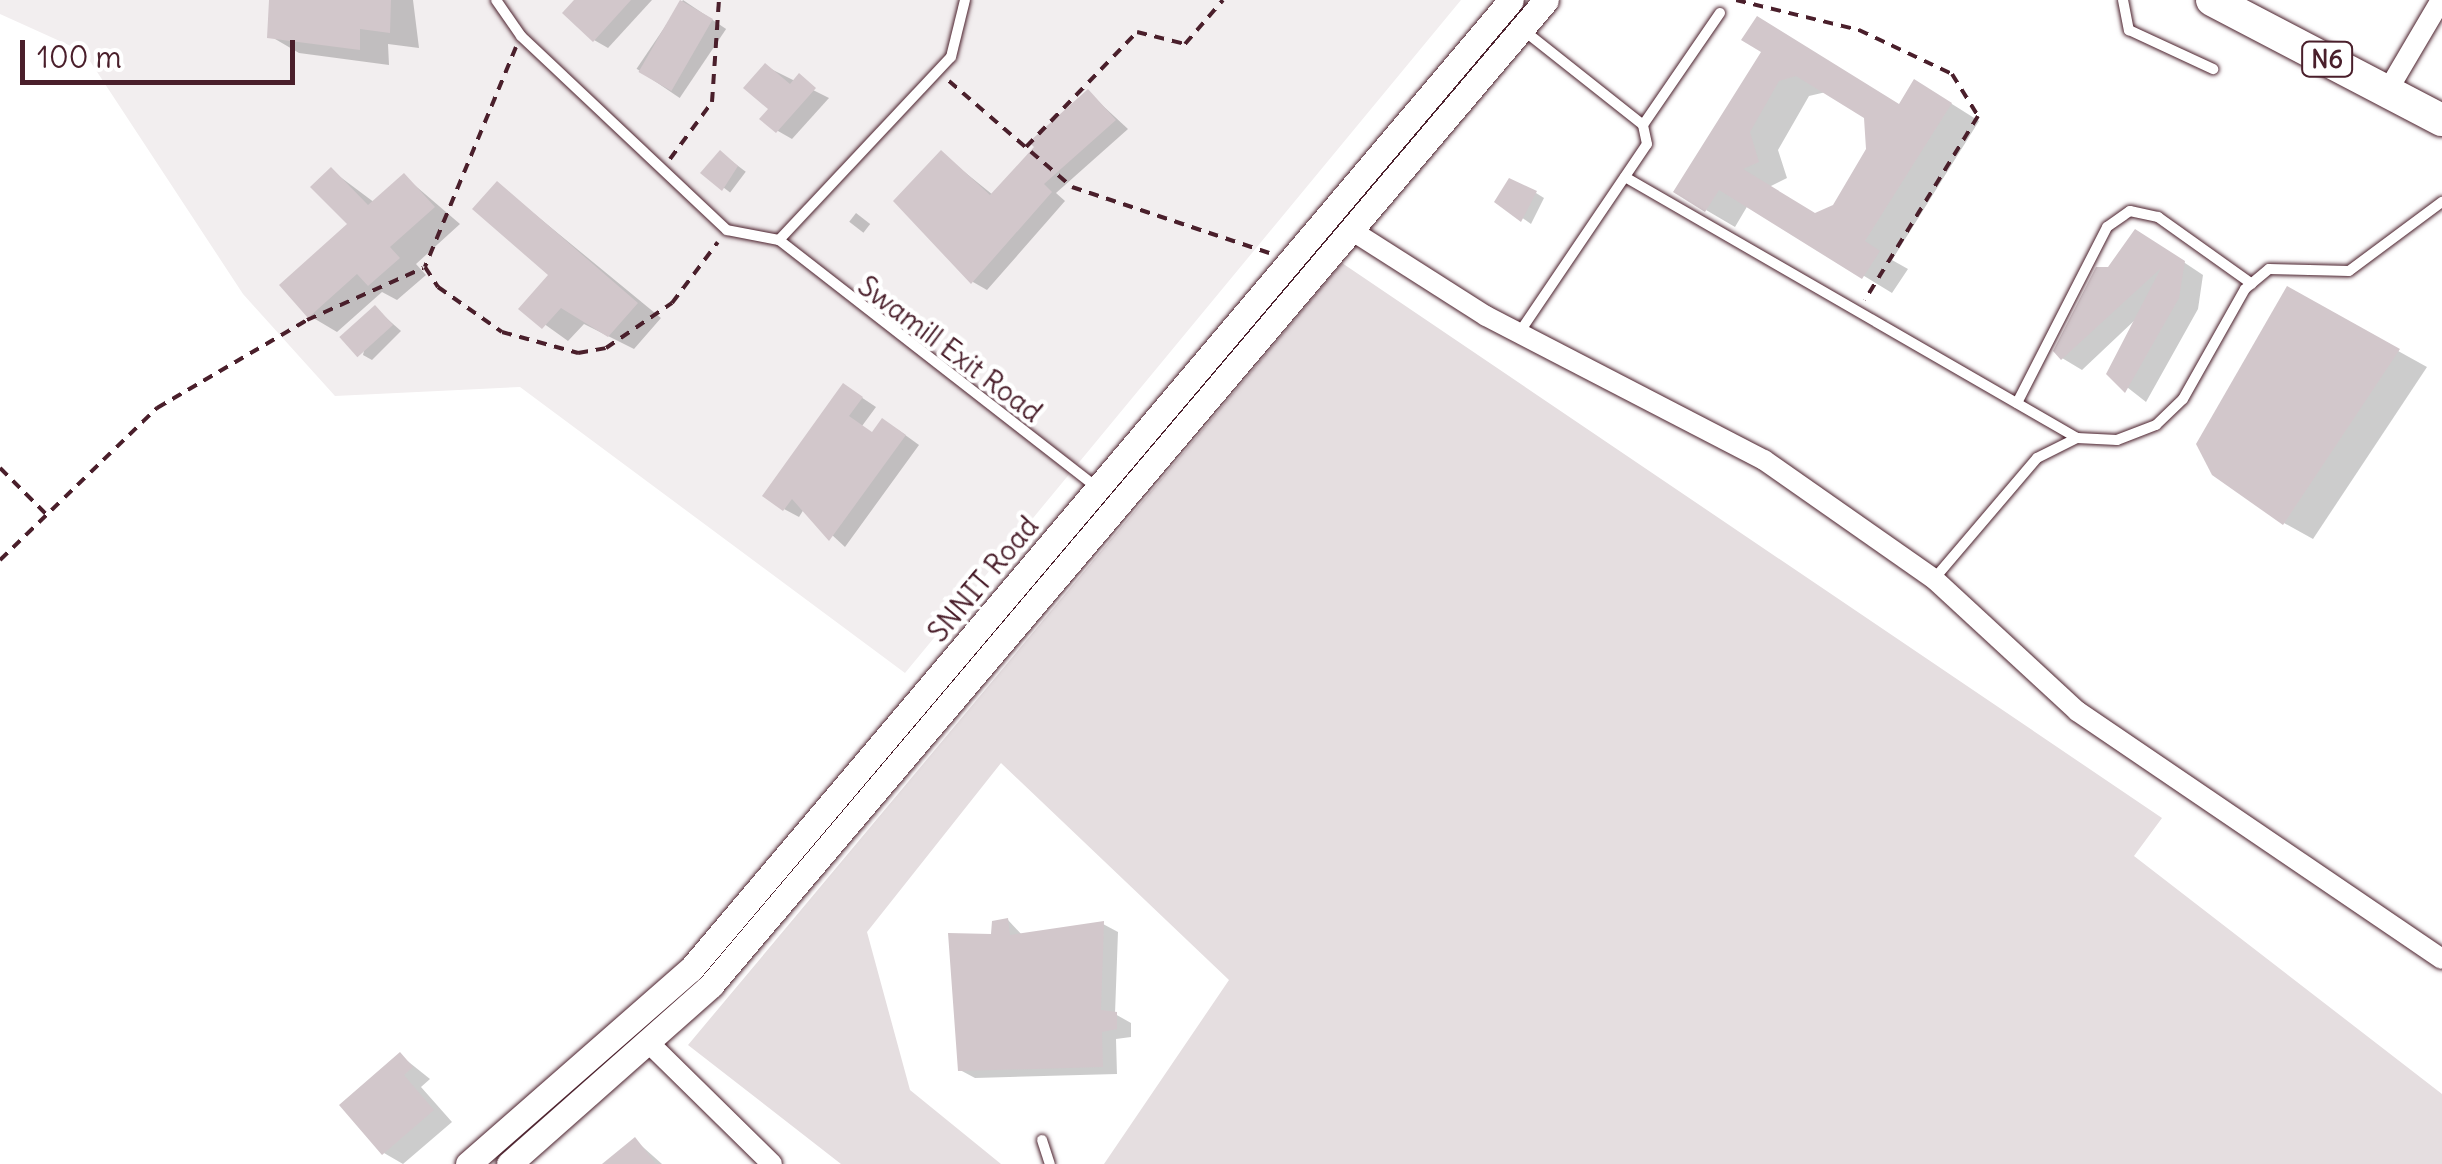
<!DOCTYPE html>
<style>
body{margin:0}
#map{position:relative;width:2442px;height:1164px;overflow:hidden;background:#fff;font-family:Delius,sans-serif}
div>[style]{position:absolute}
.built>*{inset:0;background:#f2eeef}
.green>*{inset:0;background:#e5dee0}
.shadow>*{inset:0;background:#0003;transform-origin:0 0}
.building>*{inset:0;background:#d2c7cb;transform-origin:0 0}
.path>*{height:4px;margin-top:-2px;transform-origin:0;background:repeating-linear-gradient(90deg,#4a1f2b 0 10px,transparent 0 18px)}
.roads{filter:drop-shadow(0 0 2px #4a1f2b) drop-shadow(0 0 2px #4a1f2b)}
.service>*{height:10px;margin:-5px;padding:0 5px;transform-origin:5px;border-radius:5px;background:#fff}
.minor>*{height:20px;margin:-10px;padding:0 10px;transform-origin:10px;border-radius:10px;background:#fff}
.tertiary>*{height:25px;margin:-12.5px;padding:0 12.5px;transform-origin:12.5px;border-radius:12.5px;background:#fff}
.primary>*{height:32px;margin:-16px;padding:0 16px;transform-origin:16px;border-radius:16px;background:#fff}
span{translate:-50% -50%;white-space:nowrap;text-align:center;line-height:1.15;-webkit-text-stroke:9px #fff;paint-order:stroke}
.shield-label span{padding:2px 8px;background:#fff;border:2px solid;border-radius:8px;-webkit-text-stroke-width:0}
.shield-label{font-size:25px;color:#4a1f2b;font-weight:700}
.street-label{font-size:28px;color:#4a1f2b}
.scale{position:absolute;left:20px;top:40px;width:275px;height:45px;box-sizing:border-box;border:5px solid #4a1f2b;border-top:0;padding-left:12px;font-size:30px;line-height:35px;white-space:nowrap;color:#4a1f2b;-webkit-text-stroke:8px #fff;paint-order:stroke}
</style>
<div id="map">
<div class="built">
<div style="clip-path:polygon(0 0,1461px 0,905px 673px,520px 387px,335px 396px,243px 294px,84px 52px,0 14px)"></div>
</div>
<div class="green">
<div style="clip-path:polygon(1342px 263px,2162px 818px,2134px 856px,2442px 1094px,2442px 1164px,1104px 1164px,1229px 980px,1001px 763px,867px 932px,910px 1090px,1001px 1164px,841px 1164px,688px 1045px)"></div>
</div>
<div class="shadow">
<div style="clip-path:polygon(273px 0,413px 0,419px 48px,388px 44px,389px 65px,299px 53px,270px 36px)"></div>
<div style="clip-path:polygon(577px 0,652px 0,608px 48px,594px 40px)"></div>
<div style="left:683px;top:0;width:52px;height:83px;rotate:34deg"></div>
<div style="clip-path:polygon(evenodd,1764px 52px,1900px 106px,1944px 99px,1979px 121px,1892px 260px,1908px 269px,1892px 293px,1748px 205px,1735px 227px,1706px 210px,1764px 52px,1826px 92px,1866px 116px,1868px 150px,1835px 207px,1816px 215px,1769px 187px,1787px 178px,1778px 150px,1809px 96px,1826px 92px)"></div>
<div style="clip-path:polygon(765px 66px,829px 98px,792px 139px,778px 131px)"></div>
<div style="clip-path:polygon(1088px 92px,1128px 129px,1056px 193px,1065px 201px,987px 290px,973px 282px,941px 153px,993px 195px)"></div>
<div style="left:721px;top:153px;width:31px;height:26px;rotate:37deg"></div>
<div style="clip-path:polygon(331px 170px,375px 203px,404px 176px,460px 224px,416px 264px,426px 275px,397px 300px,382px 292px,337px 332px,310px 316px,351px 224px)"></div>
<div style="clip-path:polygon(498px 184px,661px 318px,634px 349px,584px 324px,568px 341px,522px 308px,551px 275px)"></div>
<div style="clip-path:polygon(1536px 193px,1544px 198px,1531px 224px,1498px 201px)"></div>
<div style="left:856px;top:213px;width:18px;height:11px;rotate:38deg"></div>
<div style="clip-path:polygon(2155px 243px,2203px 275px,2198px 309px,2146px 402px,2109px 373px,2136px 319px,2082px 370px,2062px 358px,2109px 270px)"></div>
<div style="clip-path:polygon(2288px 290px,2427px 367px,2313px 539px,2284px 523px)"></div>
<div style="clip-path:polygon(375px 308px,401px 331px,372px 360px,363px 355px)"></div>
<div style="clip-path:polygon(858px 395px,876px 407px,862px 426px,873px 434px,897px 429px,919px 445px,845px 547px,804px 509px,799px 517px,784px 509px)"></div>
<div style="clip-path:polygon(1008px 920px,1023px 936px,1103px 924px,1118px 932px,1115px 1014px,1131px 1023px,1131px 1037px,1116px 1039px,1117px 1074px,975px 1078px,960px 1070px,993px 936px)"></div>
<div style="clip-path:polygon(400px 1055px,430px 1079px,421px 1087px,452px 1122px,403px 1164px,384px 1153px)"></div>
<div style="clip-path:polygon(635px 1140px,662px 1164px,606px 1164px)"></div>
</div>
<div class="building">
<div style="clip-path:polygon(269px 0,391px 0,390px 33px,360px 29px,360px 50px,267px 38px)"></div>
<div style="clip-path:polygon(574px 0,631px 0,593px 42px,562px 13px)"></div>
<div style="left:680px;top:0;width:38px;height:83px;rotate:30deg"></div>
<div style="clip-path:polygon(evenodd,1757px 16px,1899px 104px,1914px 79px,1952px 103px,1865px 241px,1880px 251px,1862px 279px,1719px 190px,1705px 212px,1673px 192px,1761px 52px,1741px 40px,1757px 16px,1796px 76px,1864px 118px,1866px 149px,1833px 205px,1815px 213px,1743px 169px,1759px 162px,1750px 132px,1779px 81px,1796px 76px)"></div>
<div style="clip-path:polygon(765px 63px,790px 84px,799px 73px,816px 88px,776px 133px,759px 119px,768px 109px,743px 88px)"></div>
<div style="clip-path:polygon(1088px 89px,1116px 120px,1044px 184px,1052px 192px,971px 284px,893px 201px,941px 150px,990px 195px,1034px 147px,1029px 142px)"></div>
<div style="clip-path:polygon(720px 150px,738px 166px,722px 191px,700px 173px)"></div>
<div style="clip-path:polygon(331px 167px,368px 205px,404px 173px,435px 207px,390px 247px,400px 258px,368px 286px,357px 274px,308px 318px,279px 285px,347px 224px,310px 187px)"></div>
<div style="clip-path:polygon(1509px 178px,1537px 191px,1521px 222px,1494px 202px)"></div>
<div style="clip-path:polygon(497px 181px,638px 303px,608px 337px,561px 308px,542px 329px,518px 309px,548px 275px,472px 209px)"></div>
<div style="clip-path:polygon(2135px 229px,2185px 261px,2179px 298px,2125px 393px,2106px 374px,2161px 268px,2061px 360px,2053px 351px,2096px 267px,2108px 267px)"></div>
<div style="clip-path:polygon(2287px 286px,2400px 349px,2283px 525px,2212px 475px,2196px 444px)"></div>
<div style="left:375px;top:305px;width:27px;height:48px;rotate:48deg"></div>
<div style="clip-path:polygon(843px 383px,863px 397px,849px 416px,872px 432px,882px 418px,906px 435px,829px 541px,792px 499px,783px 511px,762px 496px)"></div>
<div style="clip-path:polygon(1008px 918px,1010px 935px,1104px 921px,1101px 1010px,1117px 1012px,1117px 1029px,1102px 1032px,1103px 1067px,958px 1071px,948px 933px,991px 934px,992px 921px)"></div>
<div style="clip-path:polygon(400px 1052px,413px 1067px,404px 1075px,434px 1110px,382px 1155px,339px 1105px)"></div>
<div style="clip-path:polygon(635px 1137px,656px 1164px,602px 1164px)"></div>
</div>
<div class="path">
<div style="left:1736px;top:0;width:127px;rotate:13.7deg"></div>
<div style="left:1859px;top:30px;width:103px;rotate:25.3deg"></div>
<div style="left:1952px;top:74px;width:49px;rotate:58.2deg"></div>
<div style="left:1978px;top:116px;width:216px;rotate:121.6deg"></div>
<div style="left:516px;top:47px;width:238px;rotate:112.5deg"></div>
<div style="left:425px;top:267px;width:24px;rotate:57deg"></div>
<div style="left:438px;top:287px;width:78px;rotate:35.1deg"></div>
<div style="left:502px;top:332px;width:79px;rotate:15.4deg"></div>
<div style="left:578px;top:353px;width:28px;rotate:-10deg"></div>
<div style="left:606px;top:348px;width:80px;rotate:-34.3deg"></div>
<div style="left:672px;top:303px;width:76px;rotate:-53deg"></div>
<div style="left:949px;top:81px;width:162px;rotate:40.8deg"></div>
<div style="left:1072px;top:187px;width:208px;rotate:18.5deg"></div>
<div style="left:1026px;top:147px;width:160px;rotate:-46deg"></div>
<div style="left:1137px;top:32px;width:49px;rotate:14deg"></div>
<div style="left:1185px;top:44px;width:58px;rotate:-49.2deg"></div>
<div style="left:670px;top:159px;width:71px;rotate:-53.6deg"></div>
<div style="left:712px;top:102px;width:102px;rotate:-86.1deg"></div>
<div style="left:0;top:468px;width:69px;rotate:45deg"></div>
<div style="left:0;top:560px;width:219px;rotate:-44.1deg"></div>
<div style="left:157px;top:408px;width:174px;rotate:-30.4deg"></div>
<div style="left:307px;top:320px;width:127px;rotate:-24.1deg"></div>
</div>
<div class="roads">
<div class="service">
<div style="left:496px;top:0;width:44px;rotate:55.2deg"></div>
<div style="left:521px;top:36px;width:283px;rotate:43.3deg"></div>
<div style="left:727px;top:230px;width:53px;rotate:10.9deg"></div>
<div style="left:2123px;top:0;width:31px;rotate:79deg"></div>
<div style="left:2129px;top:30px;width:93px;rotate:24.9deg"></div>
<div style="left:1522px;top:29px;width:154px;rotate:38.4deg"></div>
<div style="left:1643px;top:125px;width:136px;rotate:-55.5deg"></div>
<div style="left:1625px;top:177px;width:522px;rotate:30deg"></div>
<div style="left:779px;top:240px;width:404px;rotate:37.9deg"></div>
<div style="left:779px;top:240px;width:251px;rotate:-46.8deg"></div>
<div style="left:951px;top:57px;width:59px;rotate:-76.2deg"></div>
<div style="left:1519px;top:333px;width:228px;rotate:-55.9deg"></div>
<div style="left:1647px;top:144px;width:19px;rotate:-102deg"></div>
<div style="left:2017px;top:403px;width:198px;rotate:-62.9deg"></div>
<div style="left:2107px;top:227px;width:28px;rotate:-35deg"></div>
<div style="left:2130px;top:211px;width:29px;rotate:12deg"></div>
<div style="left:2158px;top:217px;width:115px;rotate:35.5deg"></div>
<div style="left:1934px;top:579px;width:159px;rotate:-49.6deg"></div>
<div style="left:2037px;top:458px;width:45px;rotate:-26.6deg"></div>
<div style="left:2077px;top:438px;width:40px;rotate:2.9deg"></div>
<div style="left:2117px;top:440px;width:42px;rotate:-21deg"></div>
<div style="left:2156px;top:425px;width:37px;rotate:-44deg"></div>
<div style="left:2183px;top:399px;width:126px;rotate:-60.6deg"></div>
<div style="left:2245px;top:289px;width:31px;rotate:-40deg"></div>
<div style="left:2269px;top:269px;width:80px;rotate:1.4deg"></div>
<div style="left:2349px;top:271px;width:116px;rotate:-36.6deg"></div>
<div style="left:1042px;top:1140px;width:25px;rotate:72deg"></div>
</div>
<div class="minor">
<div style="left:2388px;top:90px;width:104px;rotate:-59.5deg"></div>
<div style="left:1351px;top:230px;width:160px;rotate:32.5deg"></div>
<div style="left:1486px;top:316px;width:313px;rotate:27.4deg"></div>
<div style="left:1764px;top:460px;width:208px;rotate:35deg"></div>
<div style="left:1934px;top:579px;width:195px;rotate:42.7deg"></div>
<div style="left:2077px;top:711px;width:441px;rotate:34.2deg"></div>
<div style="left:652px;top:1046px;width:168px;rotate:44.5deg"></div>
</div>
<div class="tertiary">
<div style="left:468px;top:1164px;width:296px;rotate:-41.2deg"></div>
<div style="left:691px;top:969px;width:1269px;rotate:-49.76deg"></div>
<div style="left:509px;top:1164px;width:270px;rotate:-41.5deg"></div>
<div style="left:711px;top:985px;width:1291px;rotate:-49.71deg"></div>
</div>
<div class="primary">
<div style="left:2212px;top:0;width:259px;rotate:27.6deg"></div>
</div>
</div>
<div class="shield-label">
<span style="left:2327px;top:59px">N6</span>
</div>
<div class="street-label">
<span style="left:950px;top:349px;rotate:37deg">Swamill Exit Road</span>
<span style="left:983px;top:579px;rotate:-50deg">SNNIT Road</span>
</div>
<div class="scale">100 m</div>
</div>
